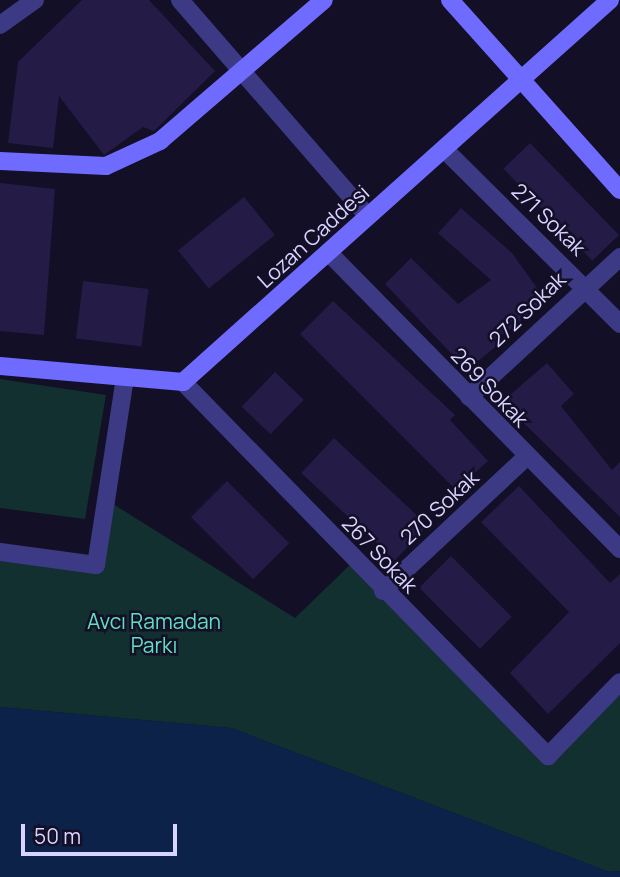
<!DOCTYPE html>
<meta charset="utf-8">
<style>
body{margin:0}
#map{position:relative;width:620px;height:877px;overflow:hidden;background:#130f26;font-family:Manrope,sans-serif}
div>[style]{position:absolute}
.green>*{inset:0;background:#12302f}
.water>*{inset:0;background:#0c2248}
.building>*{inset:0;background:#241b47;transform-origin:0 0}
.street>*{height:18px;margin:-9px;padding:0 9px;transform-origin:9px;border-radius:9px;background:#3d3a85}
.secondary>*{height:18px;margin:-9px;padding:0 9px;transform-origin:9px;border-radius:9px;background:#6f6bff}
span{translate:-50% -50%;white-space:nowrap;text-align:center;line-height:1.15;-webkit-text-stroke:5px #130f26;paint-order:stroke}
.street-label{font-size:21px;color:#d9d4ff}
.park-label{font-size:21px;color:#5fe0c0}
.scale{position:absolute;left:21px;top:824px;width:156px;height:32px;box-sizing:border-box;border:4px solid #d9d4ff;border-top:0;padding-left:9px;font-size:21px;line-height:24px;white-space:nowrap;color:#d9d4ff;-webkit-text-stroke:5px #130f26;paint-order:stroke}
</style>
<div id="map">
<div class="green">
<div style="clip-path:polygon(0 379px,106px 395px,85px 519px,0 508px)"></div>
<div style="clip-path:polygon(105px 499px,295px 618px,354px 561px,547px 756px,620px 682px,620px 871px,609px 872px,231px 728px,0 707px,0 552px,96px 565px)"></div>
</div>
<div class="water">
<div style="clip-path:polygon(0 707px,231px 728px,609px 872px,620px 871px,620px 877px,0 877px)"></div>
</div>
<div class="building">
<div style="clip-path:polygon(82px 0,149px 0,215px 71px,154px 131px,143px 127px,104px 155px,59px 96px,53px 148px,8px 143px,18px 62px)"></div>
<div style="left:530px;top:143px;width:128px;height:37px;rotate:46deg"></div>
<div style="clip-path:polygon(0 183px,55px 189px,44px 335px,0 331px)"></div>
<div style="left:244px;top:197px;width:49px;height:85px;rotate:51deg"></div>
<div style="clip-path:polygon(461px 208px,512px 253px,547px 302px,494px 341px,498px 345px,467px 370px,385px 284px,411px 258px,458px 304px,491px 280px,438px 233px)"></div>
<div style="left:83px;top:281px;width:66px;height:58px;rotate:7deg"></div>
<div style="clip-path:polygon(333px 301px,455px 415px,450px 420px,488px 461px,456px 490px,300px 334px)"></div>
<div style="clip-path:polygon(547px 363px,574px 394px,561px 406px,612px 470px,620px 462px,620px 517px,502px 402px)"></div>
<div style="left:275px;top:372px;width:40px;height:48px;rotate:44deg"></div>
<div style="left:334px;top:438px;width:128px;height:48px;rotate:43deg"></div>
<div style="left:227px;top:481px;width:88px;height:51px;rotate:45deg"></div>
<div style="clip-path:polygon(519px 486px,610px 583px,620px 574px,620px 643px,548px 714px,510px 673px,569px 612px,481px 522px)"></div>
<div style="left:451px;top:556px;width:86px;height:45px;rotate:45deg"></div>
</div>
<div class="street">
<div style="left:180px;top:0;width:286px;rotate:49deg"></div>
<div style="left:0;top:25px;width:43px;rotate:-35.5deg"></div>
<div style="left:445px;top:150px;width:247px;rotate:44.8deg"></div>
<div style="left:330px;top:254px;width:414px;rotate:45.5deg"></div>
<div style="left:183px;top:382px;width:523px;rotate:45.7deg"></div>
<div style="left:548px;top:756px;width:103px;rotate:-45.8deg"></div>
<div style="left:469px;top:397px;width:206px;rotate:-42.8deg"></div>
<div style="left:0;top:552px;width:97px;rotate:7.7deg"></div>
<div style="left:96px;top:565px;width:190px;rotate:-81.2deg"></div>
<div style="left:383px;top:591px;width:196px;rotate:-43.1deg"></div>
</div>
<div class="secondary">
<div style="left:450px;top:0;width:255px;rotate:48.2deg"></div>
<div style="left:0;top:161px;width:106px;rotate:2.7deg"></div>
<div style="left:106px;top:166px;width:60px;rotate:-24.8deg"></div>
<div style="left:160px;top:141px;width:216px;rotate:-40.7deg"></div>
<div style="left:0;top:366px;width:184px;rotate:5deg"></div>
<div style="left:183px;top:382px;width:573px;rotate:-41.82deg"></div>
</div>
<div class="street-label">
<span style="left:549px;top:219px;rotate:44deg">271 Sokak</span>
<span style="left:313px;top:236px;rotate:-42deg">Lozan Caddesi</span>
<span style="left:527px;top:309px;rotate:-44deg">272 Sokak</span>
<span style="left:490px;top:387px;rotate:46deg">269 Sokak</span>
<span style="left:439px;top:507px;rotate:-43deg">270 Sokak</span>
<span style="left:380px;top:554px;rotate:46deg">267 Sokak</span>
</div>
<div class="park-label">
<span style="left:154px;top:633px">Avcı Ramadan<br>Parkı</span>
</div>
<div class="scale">50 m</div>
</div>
